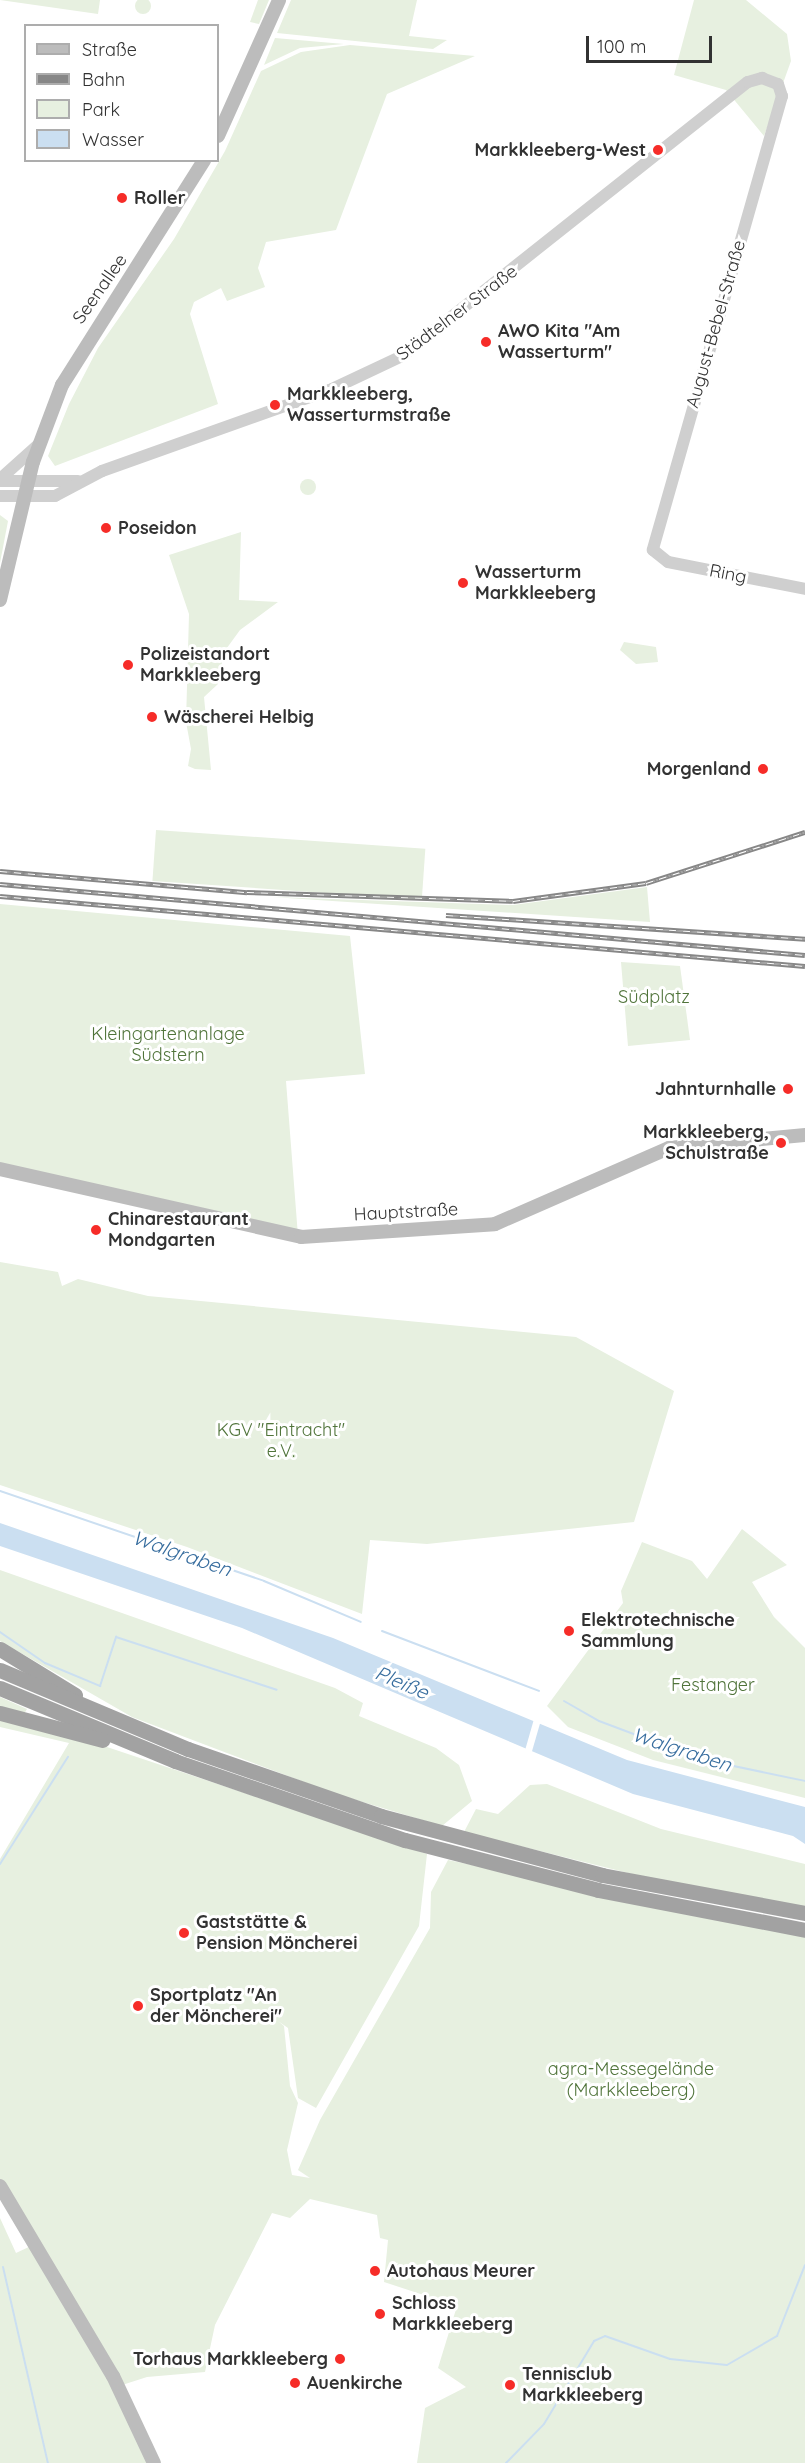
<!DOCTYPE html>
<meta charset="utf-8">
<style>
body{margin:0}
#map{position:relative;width:805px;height:2463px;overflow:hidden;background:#fff;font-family:Quicksand,sans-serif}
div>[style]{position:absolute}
.green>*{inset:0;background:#e7f0e0;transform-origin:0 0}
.round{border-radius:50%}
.water>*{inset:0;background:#cbdff1}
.pier>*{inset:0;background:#fff;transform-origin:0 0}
.stream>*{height:2px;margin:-1px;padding:0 1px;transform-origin:1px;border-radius:1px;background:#cbdff1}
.tertiary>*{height:12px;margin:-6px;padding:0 6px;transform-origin:6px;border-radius:6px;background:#cfcfcf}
.secondary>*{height:14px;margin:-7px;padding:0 7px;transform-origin:7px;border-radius:7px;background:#bcbcbc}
.trunk>*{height:15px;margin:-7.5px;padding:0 7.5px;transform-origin:7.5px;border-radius:7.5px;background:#a2a2a2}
.rail>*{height:4.5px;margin-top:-2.25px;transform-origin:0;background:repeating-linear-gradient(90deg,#fff 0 7px,#878787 0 14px);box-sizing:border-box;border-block:2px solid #878787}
.dots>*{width:16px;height:16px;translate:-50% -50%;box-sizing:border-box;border:3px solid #fff;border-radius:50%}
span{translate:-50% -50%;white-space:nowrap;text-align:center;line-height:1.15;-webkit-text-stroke:6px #fff;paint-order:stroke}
.poi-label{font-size:18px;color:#323232;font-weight:700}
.right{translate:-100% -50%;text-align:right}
.left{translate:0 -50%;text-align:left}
.street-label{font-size:18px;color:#323232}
.park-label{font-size:18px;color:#50743a}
.water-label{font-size:20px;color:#376d9e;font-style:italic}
.legend{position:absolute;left:24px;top:24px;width:195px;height:138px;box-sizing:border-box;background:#fff;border:2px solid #adadad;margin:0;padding:8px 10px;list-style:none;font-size:18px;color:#323232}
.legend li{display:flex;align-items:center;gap:12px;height:30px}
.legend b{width:30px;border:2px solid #adadad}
.scale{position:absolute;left:586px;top:36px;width:126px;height:27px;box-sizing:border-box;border:3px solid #323232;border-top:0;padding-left:8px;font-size:18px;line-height:21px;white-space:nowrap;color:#323232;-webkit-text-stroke:4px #fff;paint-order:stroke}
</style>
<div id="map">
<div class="green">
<div class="round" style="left:135px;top:-2px;width:16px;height:16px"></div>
<div style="clip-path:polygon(0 0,100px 0,98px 14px)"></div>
<div style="clip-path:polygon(258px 0,269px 0,259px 24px,250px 22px)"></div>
<div style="clip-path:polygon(291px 0,417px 0,409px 36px,447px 40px,433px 49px,277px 33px)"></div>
<div style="clip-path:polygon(694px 0,746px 0,787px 34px,791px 61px,764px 136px,726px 90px,674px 75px)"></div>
<div style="clip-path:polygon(275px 38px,344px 44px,300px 48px,264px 65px)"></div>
<div style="clip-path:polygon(350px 45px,475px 56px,387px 94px,336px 230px,266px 242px,258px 268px,265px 287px,227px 301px,221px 288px,194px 302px,190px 314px,218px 404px,55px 466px,48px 456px,69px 404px,98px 348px,174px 239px,225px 151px,261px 71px,301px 52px)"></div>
<div class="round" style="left:300px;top:479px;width:16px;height:16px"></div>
<div style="clip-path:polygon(0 515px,8px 521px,0 563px)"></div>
<div style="clip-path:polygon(241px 532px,239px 600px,278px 602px,240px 630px,224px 652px,218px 684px,204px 697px,211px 770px,195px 769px,188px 766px,191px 749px,186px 722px,189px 614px,169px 555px)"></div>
<div style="clip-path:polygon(624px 642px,656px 647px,658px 662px,636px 664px,620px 650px)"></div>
<div style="left:156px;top:830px;width:270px;height:51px;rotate:4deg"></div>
<div style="clip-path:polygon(647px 887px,650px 922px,272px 897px,513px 905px)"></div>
<div style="clip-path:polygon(0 904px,350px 936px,365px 1074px,286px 1081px,298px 1236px,0 1169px)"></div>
<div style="clip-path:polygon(621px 962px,680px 966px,690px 1040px,628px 1046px)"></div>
<div style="clip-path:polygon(0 1262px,58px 1272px,62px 1286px,78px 1279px,148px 1296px,576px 1337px,674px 1391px,634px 1522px,427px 1544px,370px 1540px,362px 1614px,187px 1547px,0 1485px)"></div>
<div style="clip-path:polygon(742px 1529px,787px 1565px,752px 1582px,774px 1617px,805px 1648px,805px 1798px,653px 1760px,568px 1727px,547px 1706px,623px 1603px,621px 1591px,642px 1542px,692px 1561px,707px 1579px)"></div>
<div style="clip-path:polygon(0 1570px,335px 1688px,363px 1703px,359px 1716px,436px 1748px,459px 1765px,472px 1801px,442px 1826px,333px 1793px,132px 1717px,0 1641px)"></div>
<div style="clip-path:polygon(0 1697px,27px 1709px,24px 1714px,0 1707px)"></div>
<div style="clip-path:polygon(0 1718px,101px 1745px,427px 1854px,419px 1926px,316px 2108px,298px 2098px,288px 2028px,278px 2021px,284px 2026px,290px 2086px,298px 2103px,287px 2150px,292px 2175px,310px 2178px,298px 2170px,320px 2120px,430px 1928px,431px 1892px,448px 1860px,805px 1935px,805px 2463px,417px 2463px,425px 2408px,466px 2387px,438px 2368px,457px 2306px,384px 2282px,388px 2240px,380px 2238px,377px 2215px,310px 2199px,290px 2218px,272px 2213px,215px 2325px,205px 2372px,147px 2377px,119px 2386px,154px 2463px,0 2463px,0 2218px,16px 2253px,33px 2245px,0 2186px,0 1859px,69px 1743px,0 1727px)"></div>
<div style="clip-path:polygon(547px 1784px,661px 1829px,805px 1864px,805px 1907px,640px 1876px,464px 1832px,476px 1809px,498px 1814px,530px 1785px)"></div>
</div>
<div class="water">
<div style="clip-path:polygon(0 1523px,333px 1638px,627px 1760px,805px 1807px,805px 1844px,793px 1836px,633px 1794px,242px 1628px,0 1546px)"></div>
</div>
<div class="pier">
<div style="left:534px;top:1719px;width:7px;height:34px;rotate:16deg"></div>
</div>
<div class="stream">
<div style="left:0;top:1491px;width:279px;rotate:18.8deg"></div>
<div style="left:264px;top:1581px;width:105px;rotate:22.9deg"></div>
<div style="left:382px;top:1631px;width:168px;rotate:20.9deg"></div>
<div style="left:0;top:1632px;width:55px;rotate:34.6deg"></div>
<div style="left:45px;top:1663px;width:60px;rotate:22.7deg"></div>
<div style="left:100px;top:1686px;width:52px;rotate:-71.9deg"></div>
<div style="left:116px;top:1637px;width:169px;rotate:18.2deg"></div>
<div style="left:564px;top:1701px;width:40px;rotate:29.7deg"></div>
<div style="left:599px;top:1721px;width:108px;rotate:20.6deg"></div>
<div style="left:700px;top:1759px;width:107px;rotate:11.8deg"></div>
<div style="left:0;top:1864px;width:127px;rotate:-57.6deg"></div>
<div style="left:3px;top:2267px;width:201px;rotate:77.1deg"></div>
<div style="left:506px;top:2463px;width:54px;rotate:-45.7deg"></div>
<div style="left:544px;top:2424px;width:97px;rotate:-58.9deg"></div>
<div style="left:594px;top:2341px;width:12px;rotate:-24deg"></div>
<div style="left:605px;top:2336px;width:69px;rotate:19.5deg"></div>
<div style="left:670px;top:2359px;width:57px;rotate:6deg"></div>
<div style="left:727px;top:2365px;width:58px;rotate:-30.1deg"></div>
<div style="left:777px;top:2336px;width:76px;rotate:-68.5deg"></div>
</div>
<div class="tertiary">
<div style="left:0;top:479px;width:51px;rotate:-41.8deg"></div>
<div style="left:0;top:481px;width:78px"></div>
<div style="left:0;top:496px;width:55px"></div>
<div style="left:55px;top:496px;width:53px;rotate:-28deg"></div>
<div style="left:102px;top:471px;width:242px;rotate:-19.6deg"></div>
<div style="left:330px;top:390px;width:80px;rotate:-25.3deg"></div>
<div style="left:402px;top:356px;width:441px;rotate:-38.4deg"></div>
<div style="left:748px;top:82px;width:15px;rotate:-16deg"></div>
<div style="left:762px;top:78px;width:17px;rotate:21deg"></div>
<div style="left:778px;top:84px;width:13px;rotate:72deg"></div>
<div style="left:782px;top:96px;width:472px;rotate:105.9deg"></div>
<div style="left:653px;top:550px;width:19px;rotate:39deg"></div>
<div style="left:668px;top:562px;width:140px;rotate:11.1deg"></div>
</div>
<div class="secondary">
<div style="left:218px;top:136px;width:149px;rotate:-65.8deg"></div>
<div style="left:0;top:600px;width:142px;rotate:-76.6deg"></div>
<div style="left:33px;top:462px;width:82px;rotate:-69.4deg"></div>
<div style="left:62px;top:385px;width:266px;rotate:-57.7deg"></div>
<div style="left:0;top:1169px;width:309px;rotate:12.7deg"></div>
<div style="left:301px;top:1237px;width:194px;rotate:-3.8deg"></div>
<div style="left:495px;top:1224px;width:190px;rotate:-23.6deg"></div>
<div style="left:669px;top:1148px;width:137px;rotate:-5.5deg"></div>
<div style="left:0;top:2186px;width:221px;rotate:59.3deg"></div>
<div style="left:113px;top:2376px;width:96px;rotate:64.8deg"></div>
</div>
<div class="trunk">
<div style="left:0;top:1649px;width:88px;rotate:31.5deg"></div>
<div style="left:0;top:1670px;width:204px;rotate:22.8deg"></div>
<div style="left:188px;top:1749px;width:204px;rotate:19.1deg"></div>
<div style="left:381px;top:1816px;width:229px;rotate:14.9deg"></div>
<div style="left:602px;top:1875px;width:207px;rotate:10.6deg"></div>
<div style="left:0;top:1688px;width:190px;rotate:22.6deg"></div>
<div style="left:175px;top:1761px;width:243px;rotate:19deg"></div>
<div style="left:405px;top:1840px;width:199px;rotate:14.5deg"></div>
<div style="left:598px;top:1890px;width:211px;rotate:10.9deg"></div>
<div style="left:0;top:1713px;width:106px;rotate:14.7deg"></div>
</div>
<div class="rail">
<div style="left:0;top:871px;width:248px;rotate:4.9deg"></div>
<div style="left:247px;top:892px;width:266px;rotate:1.9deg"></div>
<div style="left:513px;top:901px;width:134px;rotate:-7.7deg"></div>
<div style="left:646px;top:883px;width:167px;rotate:-17.8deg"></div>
<div style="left:0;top:884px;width:808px;rotate:5.04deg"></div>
<div style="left:0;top:896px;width:808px;rotate:4.97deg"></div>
<div style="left:446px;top:915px;width:360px;rotate:3.8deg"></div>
</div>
<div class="dots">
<div style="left:658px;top:150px;background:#f62c28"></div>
<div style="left:122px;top:198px;background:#f62c28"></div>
<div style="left:486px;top:342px;background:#f62c28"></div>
<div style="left:275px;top:405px;background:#f62c28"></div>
<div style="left:106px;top:528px;background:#f62c28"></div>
<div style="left:463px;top:583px;background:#f62c28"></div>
<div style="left:128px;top:665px;background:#f62c28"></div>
<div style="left:152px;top:717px;background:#f62c28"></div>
<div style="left:763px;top:769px;background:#f62c28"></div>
<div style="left:788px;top:1089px;background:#f62c28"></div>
<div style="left:781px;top:1143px;background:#f62c28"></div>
<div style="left:96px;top:1230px;background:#f62c28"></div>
<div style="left:569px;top:1631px;background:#f62c28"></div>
<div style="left:184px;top:1933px;background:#f62c28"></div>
<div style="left:138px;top:2006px;background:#f62c28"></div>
<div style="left:375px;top:2271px;background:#f62c28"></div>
<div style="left:380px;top:2314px;background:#f62c28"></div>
<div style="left:340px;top:2359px;background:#f62c28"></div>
<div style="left:295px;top:2383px;background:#f62c28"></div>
<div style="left:510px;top:2385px;background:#f62c28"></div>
</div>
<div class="poi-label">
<span class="right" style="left:646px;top:150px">Markkleeberg-West</span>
<span class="left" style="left:134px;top:198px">Roller</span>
<span class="left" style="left:498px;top:342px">AWO Kita "Am<br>Wasserturm"</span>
<span class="left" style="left:287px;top:405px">Markkleeberg,<br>Wasserturmstraße</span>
<span class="left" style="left:118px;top:528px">Poseidon</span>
<span class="left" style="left:475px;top:583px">Wasserturm<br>Markkleeberg</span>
<span class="left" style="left:140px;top:665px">Polizeistandort<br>Markkleeberg</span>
<span class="left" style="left:164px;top:717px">Wäscherei Helbig</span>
<span class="right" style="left:751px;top:769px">Morgenland</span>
<span class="right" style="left:776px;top:1089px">Jahnturnhalle</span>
<span class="right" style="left:769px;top:1143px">Markkleeberg,<br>Schulstraße</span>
<span class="left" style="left:108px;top:1230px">Chinarestaurant<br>Mondgarten</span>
<span class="left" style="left:581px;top:1631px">Elektrotechnische<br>Sammlung</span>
<span class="left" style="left:196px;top:1933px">Gaststätte &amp;<br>Pension Möncherei</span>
<span class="left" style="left:150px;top:2006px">Sportplatz "An<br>der Möncherei"</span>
<span class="left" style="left:387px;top:2271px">Autohaus Meurer</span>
<span class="left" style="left:392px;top:2314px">Schloss<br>Markkleeberg</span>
<span class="right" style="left:328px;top:2359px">Torhaus Markkleeberg</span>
<span class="left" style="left:522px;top:2385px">Tennisclub<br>Markkleeberg</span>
<span class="left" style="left:307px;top:2383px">Auenkirche</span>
</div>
<div class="street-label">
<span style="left:100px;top:289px;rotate:-55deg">Seenallee</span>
<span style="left:457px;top:313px;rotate:-37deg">Städtelner Straße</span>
<span style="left:716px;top:324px;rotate:-74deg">August-Bebel-Straße</span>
<span style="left:728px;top:574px;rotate:11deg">Ring</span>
<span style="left:406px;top:1212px;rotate:-3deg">Hauptstraße</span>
</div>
<div class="park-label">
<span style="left:654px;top:997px">Südplatz</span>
<span style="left:168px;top:1045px">Kleingartenanlage<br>Südstern</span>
<span style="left:281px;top:1441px">KGV "Eintracht"<br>e.V.</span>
<span style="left:713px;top:1685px">Festanger</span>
<span style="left:631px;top:2080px">agra-Messegelände<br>(Markkleeberg)</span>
</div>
<div class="water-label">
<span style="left:182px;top:1553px;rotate:19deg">Walgraben</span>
<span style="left:402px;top:1682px;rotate:23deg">Pleiße</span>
<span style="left:682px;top:1749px;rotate:18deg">Walgraben</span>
</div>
<ul class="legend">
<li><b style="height:8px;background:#bcbcbc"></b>Straße</li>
<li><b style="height:8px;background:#878787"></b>Bahn</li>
<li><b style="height:16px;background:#e7f0e0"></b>Park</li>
<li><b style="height:16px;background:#cbdff1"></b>Wasser</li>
</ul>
<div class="scale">100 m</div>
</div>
